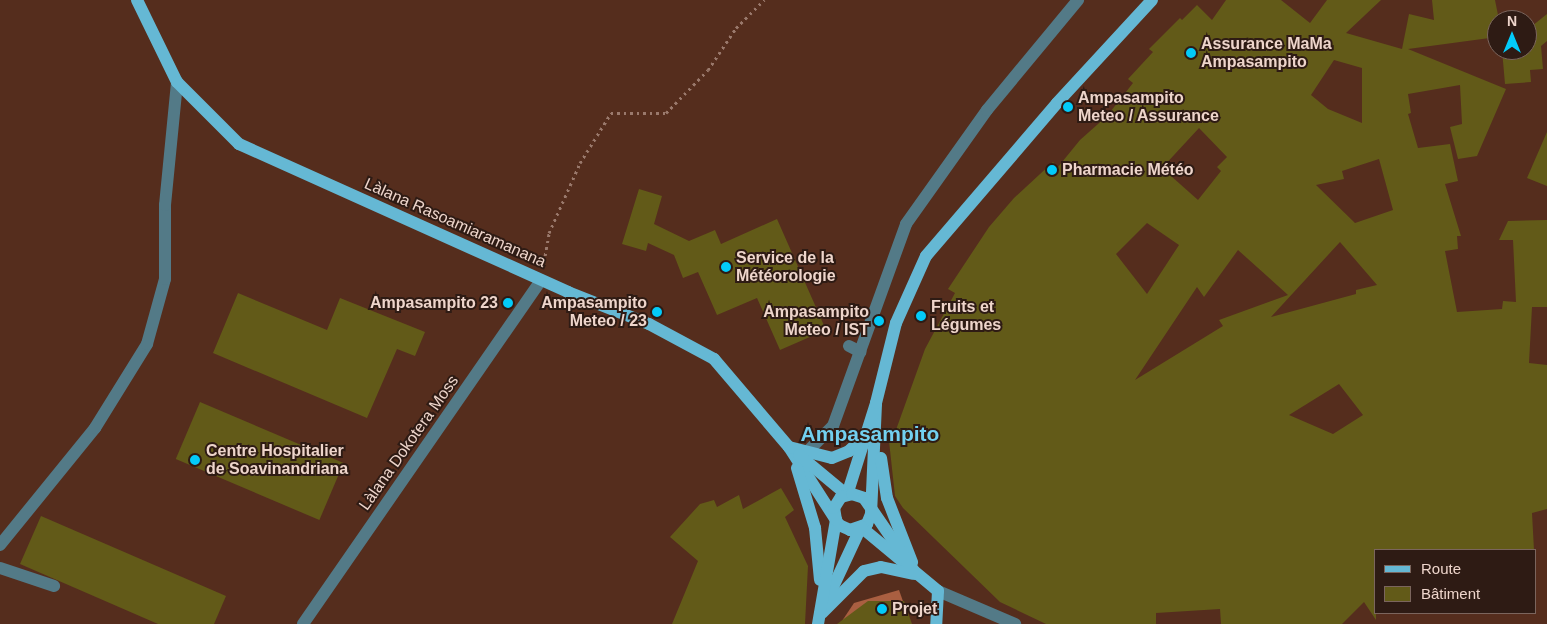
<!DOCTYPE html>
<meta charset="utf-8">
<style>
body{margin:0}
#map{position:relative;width:1547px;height:624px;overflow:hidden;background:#552d1d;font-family:Arial,sans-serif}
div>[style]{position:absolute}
.forest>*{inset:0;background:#aa5f41}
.building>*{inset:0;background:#625a18;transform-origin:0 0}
.path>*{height:3px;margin-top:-1.5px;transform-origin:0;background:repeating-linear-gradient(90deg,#9a796c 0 2.5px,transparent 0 6.5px)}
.minor>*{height:12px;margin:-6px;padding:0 6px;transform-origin:6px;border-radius:6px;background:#537a87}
.major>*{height:12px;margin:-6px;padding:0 6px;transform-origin:6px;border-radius:6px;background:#65b8d4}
.dots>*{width:14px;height:14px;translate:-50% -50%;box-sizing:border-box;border:2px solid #2e1b14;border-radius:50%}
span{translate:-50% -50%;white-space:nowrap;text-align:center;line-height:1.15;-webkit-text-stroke:4px #2e1b14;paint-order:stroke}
.poi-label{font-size:16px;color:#eed5cb;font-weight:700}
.left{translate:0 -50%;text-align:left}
.right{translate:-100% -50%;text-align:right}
.street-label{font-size:16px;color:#eed5cb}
.district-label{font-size:21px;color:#72d0f0;font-weight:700}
.legend{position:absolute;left:1374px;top:549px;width:162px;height:65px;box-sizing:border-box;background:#2e1b14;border:1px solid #7b655d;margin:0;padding:6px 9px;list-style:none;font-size:15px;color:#eed5cb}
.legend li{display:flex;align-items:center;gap:10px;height:25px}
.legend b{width:25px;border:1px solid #7b655d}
.north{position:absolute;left:1487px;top:10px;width:50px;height:50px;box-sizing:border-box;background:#2e1b14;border:1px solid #7b655d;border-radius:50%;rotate:0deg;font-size:14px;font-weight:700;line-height:20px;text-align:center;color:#eed5cb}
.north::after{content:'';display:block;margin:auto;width:18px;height:22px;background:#03cbf9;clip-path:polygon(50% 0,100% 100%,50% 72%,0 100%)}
</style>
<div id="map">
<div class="forest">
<div style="clip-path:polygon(899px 590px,911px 624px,840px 624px,854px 603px)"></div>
</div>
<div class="building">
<div style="clip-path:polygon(evenodd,1226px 0,1281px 0,1310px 23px,1327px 0,1381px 0,1346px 33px,1402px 49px,1409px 14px,1434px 20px,1432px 0,1495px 0,1499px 20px,1497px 37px,1408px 49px,1506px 89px,1477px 156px,1458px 159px,1450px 127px,1462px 124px,1460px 85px,1408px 94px,1411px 113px,1408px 114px,1418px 148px,1450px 144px,1458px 181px,1445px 184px,1461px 236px,1457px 236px,1458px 249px,1445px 251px,1457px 312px,1502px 309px,1503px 301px,1516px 302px,1513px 240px,1499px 240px,1508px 221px,1547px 220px,1547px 307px,1532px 307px,1529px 363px,1547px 365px,1547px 509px,1532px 513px,1534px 550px,1376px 550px,1376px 620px,1364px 602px,1342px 624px,1221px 624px,1220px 609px,1156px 613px,1156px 624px,1046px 624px,1000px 602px,903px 508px,895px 496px,889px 441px,892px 441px,925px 349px,955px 293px,948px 289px,989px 227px,1014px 198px,1053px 162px,1058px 167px,1080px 140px,1107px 116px,1133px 83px,1128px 79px,1153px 52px,1149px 49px,1180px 18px,1182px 20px,1197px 5px,1212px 20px,1226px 0,1334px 60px,1362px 68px,1362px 123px,1328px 109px,1311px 95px,1334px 60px,1226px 0,1199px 128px,1227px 157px,1217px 167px,1221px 171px,1198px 200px,1162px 168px,1199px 128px,1226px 0,1379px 159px,1393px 210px,1355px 223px,1316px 185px,1344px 179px,1342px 171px,1379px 159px,1226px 0,1147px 223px,1179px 245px,1147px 294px,1116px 254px,1147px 223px,1226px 0,1340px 242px,1377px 285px,1356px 290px,1356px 294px,1271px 317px,1340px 242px,1226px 0,1238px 250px,1288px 295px,1219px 320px,1223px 326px,1135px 380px,1197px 287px,1204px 297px,1238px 250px,1226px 0,1339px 384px,1363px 415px,1333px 434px,1289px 415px,1339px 384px)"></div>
<div style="clip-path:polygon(1547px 14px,1547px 41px,1541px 46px,1543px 69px,1530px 70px,1531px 82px,1505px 84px,1502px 50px,1527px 50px,1527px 30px)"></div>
<div style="clip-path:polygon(1547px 132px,1547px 186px,1527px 178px)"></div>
<div style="clip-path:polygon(639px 189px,662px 196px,654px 224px,689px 241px,715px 230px,721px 244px,777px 219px,826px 330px,780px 350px,757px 298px,717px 315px,698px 272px,683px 278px,674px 255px,648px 243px,646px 251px,622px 244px)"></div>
<div style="clip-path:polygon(238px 293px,327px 330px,340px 298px,425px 332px,415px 356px,397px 349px,367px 418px,213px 353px)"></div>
<div style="left:200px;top:402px;width:156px;height:62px;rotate:23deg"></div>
<div style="clip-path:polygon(781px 488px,794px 510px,785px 517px,808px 566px,805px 624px,672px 624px,698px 561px,670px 537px,700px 504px,714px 500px,717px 507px,739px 495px,743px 509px)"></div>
<div style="clip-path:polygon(41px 516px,226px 596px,214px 624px,158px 624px,20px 564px)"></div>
<div style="clip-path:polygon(868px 601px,904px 601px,912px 624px,837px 624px)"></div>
</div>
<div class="path">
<div style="left:544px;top:262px;width:29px;rotate:-80deg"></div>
<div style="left:549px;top:233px;width:77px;rotate:-66.1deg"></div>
<div style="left:580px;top:163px;width:59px;rotate:-58.2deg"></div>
<div style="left:611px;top:113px;width:55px"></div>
<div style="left:666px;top:113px;width:60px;rotate:-45.7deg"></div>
<div style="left:708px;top:70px;width:50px;rotate:-56.3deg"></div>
<div style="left:736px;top:28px;width:40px;rotate:-45deg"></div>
</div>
<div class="minor">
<div style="left:849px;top:346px;width:13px;rotate:27deg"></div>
<div style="left:807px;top:452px;width:37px;rotate:-45deg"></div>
<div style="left:833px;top:426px;width:215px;rotate:-70.1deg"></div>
<div style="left:906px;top:224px;width:140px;rotate:-54.6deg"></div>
<div style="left:987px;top:110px;width:143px;rotate:-50.4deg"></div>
<div style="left:0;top:545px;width:151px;rotate:-50.9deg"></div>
<div style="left:95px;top:428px;width:99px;rotate:-58.2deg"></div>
<div style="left:147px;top:344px;width:67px;rotate:-74.5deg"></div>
<div style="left:165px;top:279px;width:74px;rotate:-90deg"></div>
<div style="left:165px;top:205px;width:124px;rotate:-84.4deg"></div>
<div style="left:0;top:568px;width:57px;rotate:18.4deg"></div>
<div style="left:938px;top:591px;width:84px;rotate:23.2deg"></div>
<div style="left:303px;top:624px;width:418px;rotate:-55.3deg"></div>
</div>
<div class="major">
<div style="left:137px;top:0;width:91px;rotate:64deg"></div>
<div style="left:177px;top:82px;width:88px;rotate:45deg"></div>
<div style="left:239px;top:144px;width:361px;rotate:24.2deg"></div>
<div style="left:568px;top:292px;width:87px;rotate:21.6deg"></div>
<div style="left:649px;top:324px;width:74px;rotate:28.3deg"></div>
<div style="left:714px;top:359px;width:116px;rotate:49.6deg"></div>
<div style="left:789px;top:447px;width:93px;rotate:57.3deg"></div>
<div style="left:839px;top:525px;width:12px;rotate:24deg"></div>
<div style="left:850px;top:530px;width:18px;rotate:-19deg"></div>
<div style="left:867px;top:524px;width:11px;rotate:-68deg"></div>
<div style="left:871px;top:514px;width:111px;rotate:-87.4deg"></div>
<div style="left:789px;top:447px;width:44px;rotate:14.3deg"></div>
<div style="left:832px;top:458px;width:18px;rotate:-22deg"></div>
<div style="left:849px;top:451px;width:22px;rotate:-43deg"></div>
<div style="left:799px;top:455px;width:62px;rotate:39.8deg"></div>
<div style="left:881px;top:458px;width:40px;rotate:81.5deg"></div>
<div style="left:887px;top:498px;width:69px;rotate:68.7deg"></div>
<div style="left:797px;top:468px;width:63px;rotate:73.3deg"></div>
<div style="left:815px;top:528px;width:52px;rotate:84.5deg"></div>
<div style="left:847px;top:495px;width:96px;rotate:-72.5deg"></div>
<div style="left:876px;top:403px;width:82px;rotate:-76deg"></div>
<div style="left:896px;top:323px;width:73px;rotate:-65.9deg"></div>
<div style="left:926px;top:256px;width:201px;rotate:-49.4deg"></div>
<div style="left:1057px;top:103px;width:140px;rotate:-47.3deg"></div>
<div style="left:861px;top:527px;width:100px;rotate:39.7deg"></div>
<div style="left:938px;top:591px;width:33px;rotate:93deg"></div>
<div style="left:827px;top:600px;width:81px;rotate:-65deg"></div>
<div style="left:822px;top:613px;width:59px;rotate:-45deg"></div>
<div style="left:864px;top:571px;width:17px;rotate:-13deg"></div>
<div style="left:881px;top:567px;width:33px;rotate:12deg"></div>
<div style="left:818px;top:624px;width:106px;rotate:-80.2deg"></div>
<div style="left:836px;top:520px;width:12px;rotate:-99deg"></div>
<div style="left:834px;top:508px;width:13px;rotate:-58deg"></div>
<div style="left:841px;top:497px;width:11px;rotate:-15deg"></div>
<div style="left:852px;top:494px;width:13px;rotate:18deg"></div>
<div style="left:864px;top:498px;width:92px;rotate:55.6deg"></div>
</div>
<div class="dots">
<div style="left:1191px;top:53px;background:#03cbf9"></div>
<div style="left:1068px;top:107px;background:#03cbf9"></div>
<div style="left:1052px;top:170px;background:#03cbf9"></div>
<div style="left:726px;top:267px;background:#03cbf9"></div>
<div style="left:508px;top:303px;background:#03cbf9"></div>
<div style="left:657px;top:312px;background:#03cbf9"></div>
<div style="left:921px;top:316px;background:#03cbf9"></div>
<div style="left:879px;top:321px;background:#03cbf9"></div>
<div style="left:195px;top:460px;background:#03cbf9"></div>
<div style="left:882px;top:609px;background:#03cbf9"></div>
</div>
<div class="poi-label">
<span class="left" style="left:1201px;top:53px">Assurance MaMa<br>Ampasampito</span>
<span class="left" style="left:1078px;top:107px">Ampasampito<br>Meteo / Assurance</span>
<span class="left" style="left:1062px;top:170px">Pharmacie Météo</span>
<span class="left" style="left:736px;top:267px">Service de la<br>Météorologie</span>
<span class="right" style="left:498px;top:303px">Ampasampito 23</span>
<span class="right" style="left:647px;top:312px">Ampasampito<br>Meteo / 23</span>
<span class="left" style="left:931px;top:316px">Fruits et<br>Légumes</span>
<span class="right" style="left:869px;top:321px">Ampasampito<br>Meteo / IST</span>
<span class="left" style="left:206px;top:460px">Centre Hospitalier<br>de Soavinandriana</span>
<span class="left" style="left:892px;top:609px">Projet</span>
</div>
<div class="street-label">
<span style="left:455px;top:223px;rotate:24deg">Làlana Rasoamiaramanana</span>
<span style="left:409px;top:443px;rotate:-55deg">Làlana Dokotera Moss</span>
</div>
<div class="district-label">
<span style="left:870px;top:434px">Ampasampito</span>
</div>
<ul class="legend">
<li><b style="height:6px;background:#65b8d4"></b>Route</li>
<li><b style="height:14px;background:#625a18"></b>Bâtiment</li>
</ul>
<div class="north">N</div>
</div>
